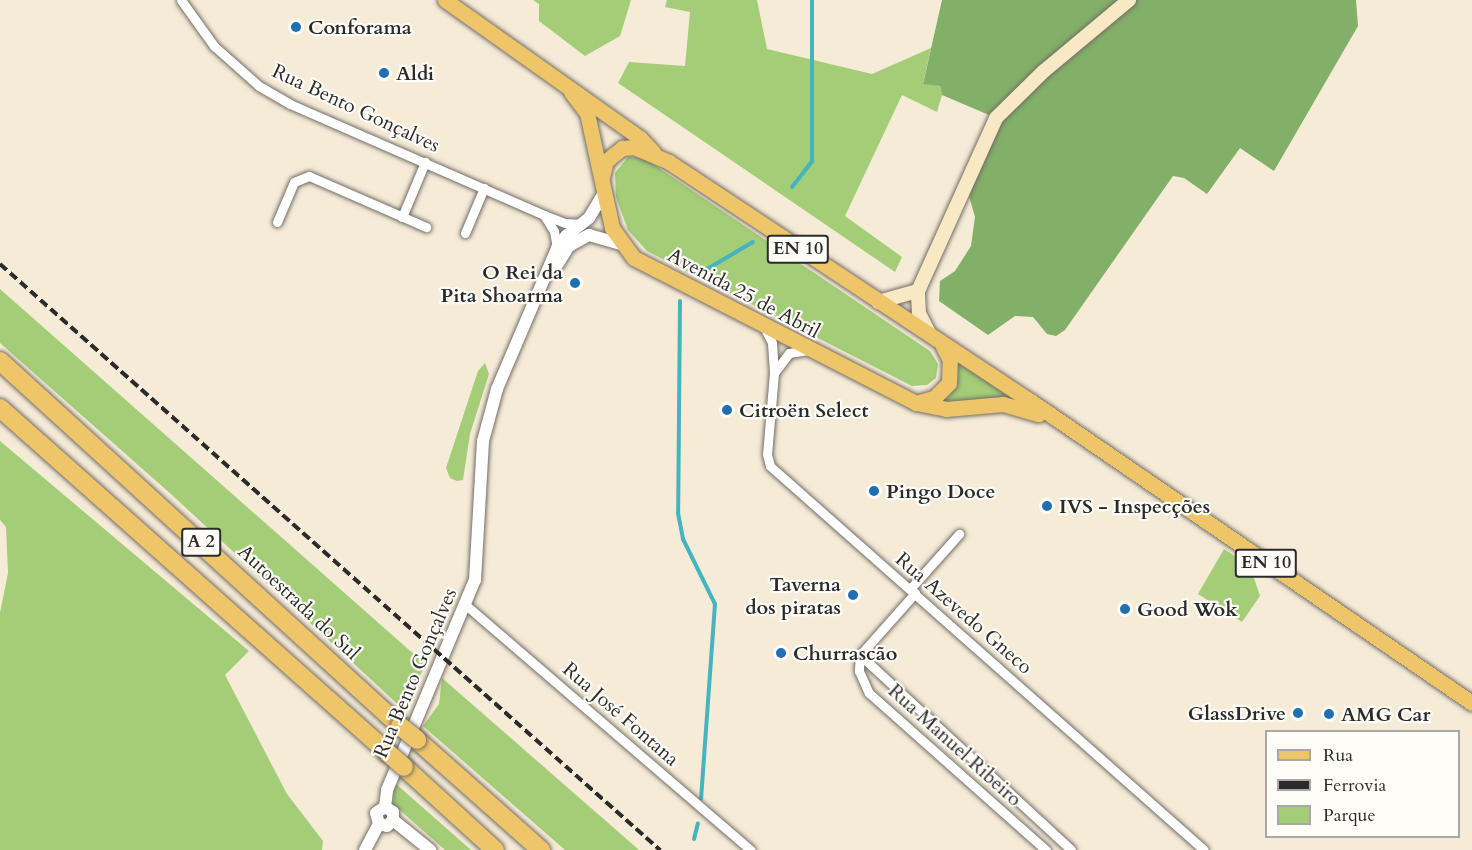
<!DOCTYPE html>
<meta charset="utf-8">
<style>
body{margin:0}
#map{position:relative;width:1472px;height:850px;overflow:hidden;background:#f6ebd7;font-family:Cardo,serif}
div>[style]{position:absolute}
.green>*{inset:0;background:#a4cd78}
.forest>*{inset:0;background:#83b068}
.stream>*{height:4px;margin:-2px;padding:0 2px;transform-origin:2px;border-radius:2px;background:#44b4be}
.roads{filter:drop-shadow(0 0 2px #726e67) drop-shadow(0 0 2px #726e67)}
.minor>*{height:9px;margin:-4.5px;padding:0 4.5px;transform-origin:4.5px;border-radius:4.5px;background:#fff}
.tertiary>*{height:12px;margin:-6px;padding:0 6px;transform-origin:6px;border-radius:6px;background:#fff}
.secondary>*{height:14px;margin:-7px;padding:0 7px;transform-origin:7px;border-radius:7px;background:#f8e8c3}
.primary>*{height:15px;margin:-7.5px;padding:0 7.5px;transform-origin:7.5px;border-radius:7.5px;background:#eec569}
.motorway>*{height:18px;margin:-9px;padding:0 9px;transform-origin:9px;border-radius:9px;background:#eec569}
.rail>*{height:4px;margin-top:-2px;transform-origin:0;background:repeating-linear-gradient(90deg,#2b2b2b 0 9px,transparent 0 13.5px)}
.bridges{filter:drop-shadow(0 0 2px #726e67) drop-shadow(0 0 2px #726e67)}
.motorway-bridge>*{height:18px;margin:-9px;padding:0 9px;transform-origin:9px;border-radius:9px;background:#eec569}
.dots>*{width:16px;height:16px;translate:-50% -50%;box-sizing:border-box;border:3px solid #fdfcf7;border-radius:50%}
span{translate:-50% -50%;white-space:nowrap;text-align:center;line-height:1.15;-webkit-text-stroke:4.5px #fdfcf7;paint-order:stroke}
.shield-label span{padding:2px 4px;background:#fdfcf7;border:2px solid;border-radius:4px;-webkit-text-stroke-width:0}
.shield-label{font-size:18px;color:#2b2b2b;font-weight:700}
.poi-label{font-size:20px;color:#2b2b2b;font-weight:700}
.left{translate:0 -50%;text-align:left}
.right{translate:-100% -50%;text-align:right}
.street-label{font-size:20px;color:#2b2b2b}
.legend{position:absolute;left:1265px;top:730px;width:195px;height:108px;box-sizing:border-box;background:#fdfcf7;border:2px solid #a9a8a5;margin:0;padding:8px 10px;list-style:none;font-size:18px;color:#2b2b2b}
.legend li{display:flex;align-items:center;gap:12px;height:30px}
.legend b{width:30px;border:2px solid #a9a8a5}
</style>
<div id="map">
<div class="green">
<div style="clip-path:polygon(533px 0,631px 0,620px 36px,585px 56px,539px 21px,539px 4px)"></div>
<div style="clip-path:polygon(667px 0,757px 0,767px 49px,872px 74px,931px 48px,923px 83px,940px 86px,942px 95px,937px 112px,902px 95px,845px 216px,902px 257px,895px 272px,618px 83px,629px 62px,685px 66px,690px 12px,665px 7px)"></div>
<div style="clip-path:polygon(628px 157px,644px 158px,930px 351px,938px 364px,936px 378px,927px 385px,912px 386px,647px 251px,628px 230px,616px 197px,615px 173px)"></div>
<div style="clip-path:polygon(0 289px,425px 664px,405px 711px,172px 495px,0 343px)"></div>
<div style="clip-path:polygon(956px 361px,1014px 399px,942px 403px,950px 395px,958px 376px)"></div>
<div style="clip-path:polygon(485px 363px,489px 374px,470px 434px,463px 480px,457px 481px,450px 478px,446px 468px,478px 371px)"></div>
<div style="clip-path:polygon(0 441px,249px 651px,225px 675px,287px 794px,323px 841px,322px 850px,0 850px,0 613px,8px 573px,6px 527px,0 520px)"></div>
<div style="clip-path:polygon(1224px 549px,1250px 566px,1260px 596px,1242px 622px,1198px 594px)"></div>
<div style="clip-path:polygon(442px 678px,630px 842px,639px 850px,565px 850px,423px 726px,439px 704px)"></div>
<div style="clip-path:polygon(395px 783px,471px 850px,445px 850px,393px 804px)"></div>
</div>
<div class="forest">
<div style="clip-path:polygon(942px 0,1356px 0,1358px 26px,1274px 171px,1240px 148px,1207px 194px,1184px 178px,1173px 176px,1065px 330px,1056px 336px,1047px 334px,1033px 317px,1015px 316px,988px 335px,939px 301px,940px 281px,955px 271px,971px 246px,975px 217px,969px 196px,1000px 125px,989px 115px,942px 95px,940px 86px,923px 84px)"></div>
</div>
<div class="stream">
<div style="left:792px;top:187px;width:33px;rotate:-52deg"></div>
<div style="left:812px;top:161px;width:161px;rotate:-90deg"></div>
<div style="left:702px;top:272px;width:59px;rotate:-30.5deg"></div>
<div style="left:680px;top:301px;width:212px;rotate:90.5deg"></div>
<div style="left:678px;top:513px;width:26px;rotate:79deg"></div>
<div style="left:683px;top:539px;width:72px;rotate:63.8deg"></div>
<div style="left:715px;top:604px;width:195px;rotate:94.1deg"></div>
<div style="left:694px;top:839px;width:16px;rotate:-76deg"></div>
</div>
<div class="roads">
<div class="minor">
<div style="left:181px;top:0;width:57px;rotate:54.3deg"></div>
<div style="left:214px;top:46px;width:60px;rotate:41.6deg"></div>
<div style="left:259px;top:86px;width:36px;rotate:30deg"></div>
<div style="left:290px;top:104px;width:277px;rotate:23.6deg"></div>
<div style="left:402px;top:217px;width:60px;rotate:-67.3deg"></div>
<div style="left:277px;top:222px;width:43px;rotate:-67deg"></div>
<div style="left:294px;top:182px;width:16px;rotate:-22deg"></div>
<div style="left:309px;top:176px;width:128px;rotate:23.6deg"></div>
<div style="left:465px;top:233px;width:49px;rotate:-67.1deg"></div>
<div style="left:557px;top:248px;width:17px;rotate:-100deg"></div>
<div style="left:554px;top:231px;width:19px;rotate:-122deg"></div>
<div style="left:544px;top:215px;width:22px;rotate:21deg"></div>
<div style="left:565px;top:223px;width:17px;rotate:3deg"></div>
<div style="left:763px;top:325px;width:20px;rotate:63deg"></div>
<div style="left:772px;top:343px;width:30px;rotate:86deg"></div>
<div style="left:774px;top:373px;width:81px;rotate:94.9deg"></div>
<div style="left:767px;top:454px;width:12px;rotate:76deg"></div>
<div style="left:770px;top:466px;width:579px;rotate:41.5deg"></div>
<div style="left:774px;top:373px;width:25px;rotate:-53deg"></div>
<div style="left:789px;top:353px;width:19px;rotate:-9deg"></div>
<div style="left:910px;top:589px;width:74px;rotate:-48.3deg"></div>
<div style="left:467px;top:606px;width:374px;rotate:40.7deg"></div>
<div style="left:860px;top:655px;width:287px;rotate:42.7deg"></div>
<div style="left:860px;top:655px;width:16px;rotate:94deg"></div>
<div style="left:859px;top:671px;width:24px;rotate:66deg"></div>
<div style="left:869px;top:693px;width:237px;rotate:41.6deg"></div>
<div style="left:860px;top:655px;width:83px;rotate:-48.4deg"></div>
</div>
<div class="tertiary">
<div style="left:557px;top:265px;width:22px;rotate:-58deg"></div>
<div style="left:569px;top:246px;width:23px;rotate:-29deg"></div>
<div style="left:589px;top:235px;width:33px;rotate:16deg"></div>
<div style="left:385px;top:807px;width:17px;rotate:-83deg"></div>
<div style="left:387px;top:790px;width:228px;rotate:-67.3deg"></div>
<div style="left:475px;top:580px;width:139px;rotate:-86.7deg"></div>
<div style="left:483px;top:441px;width:54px;rotate:-74.9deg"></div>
<div style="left:497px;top:389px;width:153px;rotate:-66.9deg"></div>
<div style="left:557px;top:248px;width:15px;rotate:-53deg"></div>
<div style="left:566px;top:236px;width:29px;rotate:-38deg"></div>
<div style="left:589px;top:218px;width:27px;rotate:-59deg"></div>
<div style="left:393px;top:820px;width:48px;rotate:39deg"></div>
<div style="left:379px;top:824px;width:8px;rotate:14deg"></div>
<div style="left:387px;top:826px;width:8px;rotate:-45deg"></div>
<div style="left:393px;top:820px;width:8px;rotate:-90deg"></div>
<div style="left:393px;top:812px;width:9px;rotate:-148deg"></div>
<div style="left:379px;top:824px;width:11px;rotate:-105deg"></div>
<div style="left:376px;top:813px;width:11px;rotate:-34deg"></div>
<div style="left:365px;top:850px;width:30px;rotate:-62deg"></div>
</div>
<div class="secondary">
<div style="left:878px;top:302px;width:41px;rotate:-15.4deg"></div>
<div style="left:930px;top:335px;width:25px;rotate:-117deg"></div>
<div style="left:919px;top:313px;width:22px;rotate:-93deg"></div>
<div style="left:918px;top:291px;width:190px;rotate:-65.7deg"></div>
<div style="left:996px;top:118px;width:67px;rotate:-44.4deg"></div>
<div style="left:1044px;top:71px;width:111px;rotate:-39.9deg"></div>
</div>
<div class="primary">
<div style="left:445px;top:0;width:239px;rotate:35.3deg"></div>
<div style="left:640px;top:138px;width:19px;rotate:47deg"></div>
<div style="left:571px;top:92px;width:26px;rotate:53deg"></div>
<div style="left:587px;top:113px;width:118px;rotate:77.7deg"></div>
<div style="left:612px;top:228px;width:37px;rotate:54deg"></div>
<div style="left:634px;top:258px;width:317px;rotate:27.2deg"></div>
<div style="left:916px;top:403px;width:31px;rotate:11deg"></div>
<div style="left:946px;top:409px;width:57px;rotate:-5deg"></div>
<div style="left:1003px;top:404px;width:37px;rotate:16deg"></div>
<div style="left:602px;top:177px;width:16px;rotate:-76deg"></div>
<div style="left:606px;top:161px;width:21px;rotate:-39deg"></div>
<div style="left:622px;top:148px;width:12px;rotate:-5deg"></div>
<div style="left:634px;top:147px;width:38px;rotate:23deg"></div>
<div style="left:669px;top:162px;width:435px;rotate:33.5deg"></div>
<div style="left:1032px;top:402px;width:533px;rotate:34.38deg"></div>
<div style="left:916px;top:403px;width:19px;rotate:-16deg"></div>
<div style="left:934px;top:398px;width:21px;rotate:-45deg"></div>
<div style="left:949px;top:383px;width:23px;rotate:-88deg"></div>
<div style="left:950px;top:360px;width:16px;rotate:-117deg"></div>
</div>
<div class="motorway">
<div style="left:0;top:361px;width:542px;rotate:42.38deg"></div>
<div style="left:0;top:408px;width:519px;rotate:41.64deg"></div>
<div style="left:417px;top:740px;width:166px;rotate:41.6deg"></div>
<div style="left:404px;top:767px;width:123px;rotate:42.4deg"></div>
</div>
</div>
<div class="rail">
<div style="left:0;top:264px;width:883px;rotate:41.6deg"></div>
</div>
<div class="bridges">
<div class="motorway-bridge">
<div style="left:400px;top:726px;width:22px;rotate:39deg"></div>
<div style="left:388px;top:753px;width:21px;rotate:41deg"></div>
</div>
</div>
<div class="dots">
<div style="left:296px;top:27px;background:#1f6fb2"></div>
<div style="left:384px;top:73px;background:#1f6fb2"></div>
<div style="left:575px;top:283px;background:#1f6fb2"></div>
<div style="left:727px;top:410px;background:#1f6fb2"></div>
<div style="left:874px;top:491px;background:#1f6fb2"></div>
<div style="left:1047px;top:506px;background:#1f6fb2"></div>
<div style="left:853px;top:595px;background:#1f6fb2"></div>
<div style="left:1125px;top:609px;background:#1f6fb2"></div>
<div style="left:781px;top:653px;background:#1f6fb2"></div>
<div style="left:1298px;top:713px;background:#1f6fb2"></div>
<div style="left:1329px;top:714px;background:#1f6fb2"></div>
</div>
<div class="shield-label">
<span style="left:798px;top:249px">EN 10</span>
<span style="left:201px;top:542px">A 2</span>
<span style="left:1266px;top:563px">EN 10</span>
</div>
<div class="poi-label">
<span class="left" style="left:308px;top:27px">Conforama</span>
<span class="left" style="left:396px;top:73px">Aldi</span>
<span class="right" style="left:563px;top:284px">O Rei da<br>Pita Shoarma</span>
<span class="left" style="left:739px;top:410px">Citroën Select</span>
<span class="left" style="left:886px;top:491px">Pingo Doce</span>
<span class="left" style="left:1059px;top:506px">IVS - Inspecções</span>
<span class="right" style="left:841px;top:596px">Taverna<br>dos piratas</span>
<span class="left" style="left:1137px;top:609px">Good Wok</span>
<span class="left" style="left:793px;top:653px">Churrascão</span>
<span class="right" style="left:1286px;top:713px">GlassDrive</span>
<span class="left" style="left:1341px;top:714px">AMG Car</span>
</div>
<div class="street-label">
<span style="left:356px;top:108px;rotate:25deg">Rua Bento Gonçalves</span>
<span style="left:744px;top:293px;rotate:28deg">Avenida 25 de Abril</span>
<span style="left:299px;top:602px;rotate:43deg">Autoestrada do Sul</span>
<span style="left:964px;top:613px;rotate:41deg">Rua Azevedo Gneco</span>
<span style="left:415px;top:673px;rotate:-67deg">Rua Bento Gonçalves</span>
<span style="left:621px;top:714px;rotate:41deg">Rua José Fontana</span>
<span style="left:955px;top:745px;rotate:42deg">Rua Manuel Ribeiro</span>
</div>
<ul class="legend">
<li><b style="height:8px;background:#eec569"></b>Rua</li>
<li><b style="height:8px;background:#2b2b2b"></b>Ferrovia</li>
<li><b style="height:16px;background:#a4cd78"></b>Parque</li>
</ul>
</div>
